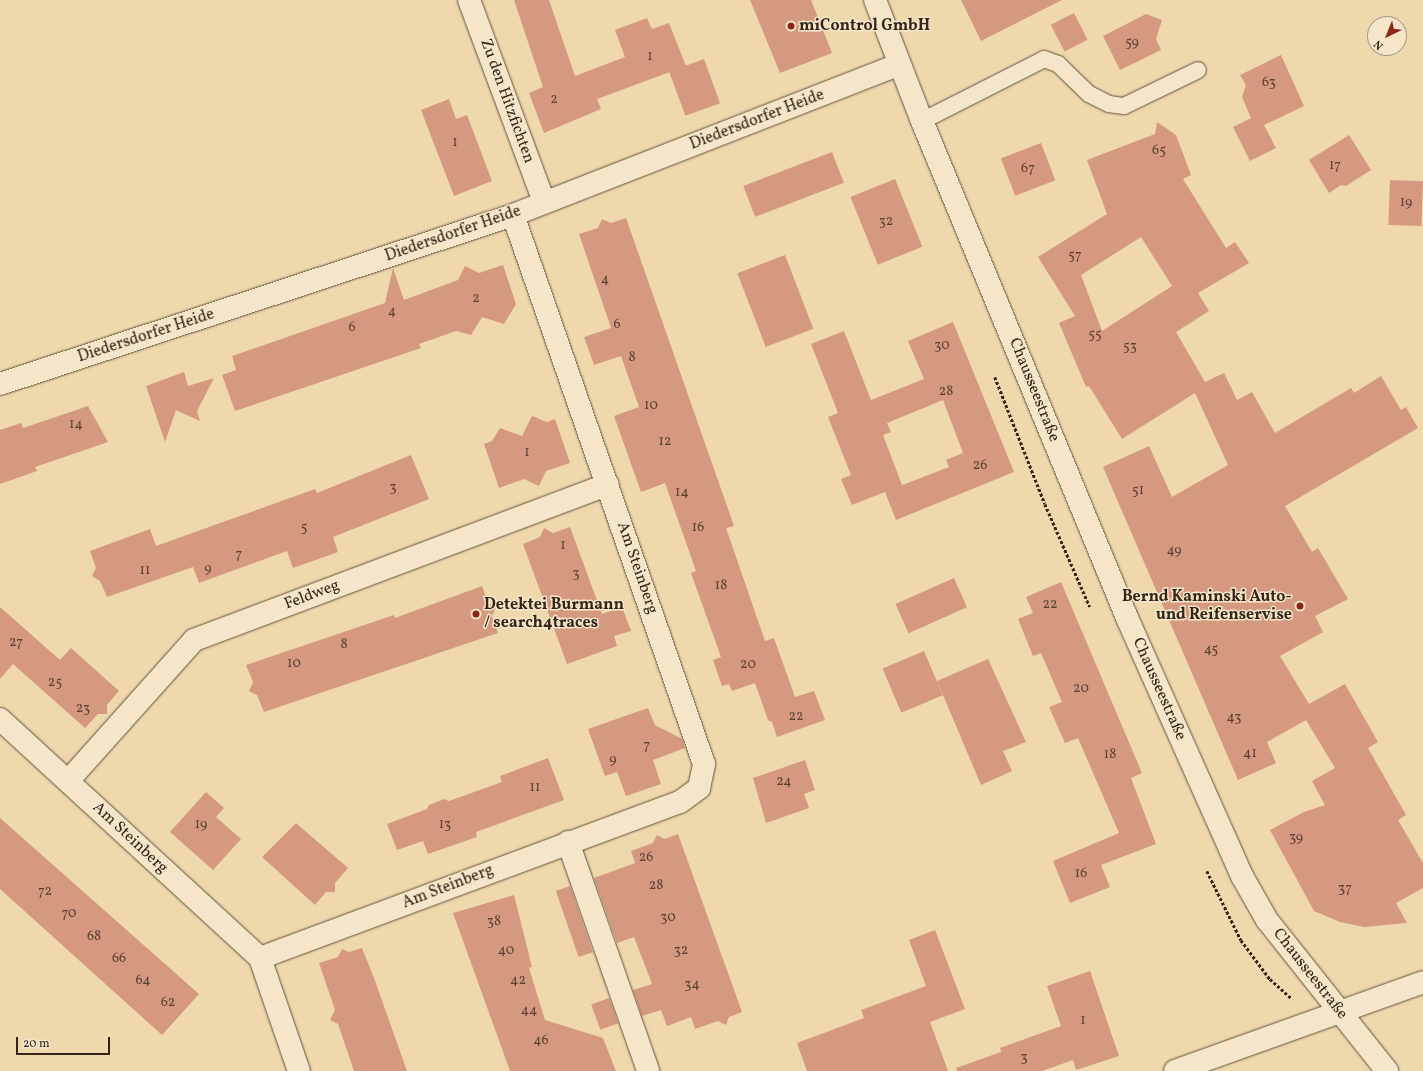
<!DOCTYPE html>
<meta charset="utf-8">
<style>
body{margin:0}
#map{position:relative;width:1423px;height:1071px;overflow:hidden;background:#efd8ac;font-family:Vollkorn,serif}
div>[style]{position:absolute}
.building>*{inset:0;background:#d59980;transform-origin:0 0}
.path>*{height:2.5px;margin-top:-1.25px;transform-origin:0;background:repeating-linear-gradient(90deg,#352518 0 3px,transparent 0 5px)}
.roads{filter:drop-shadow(0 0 1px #64523d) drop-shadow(0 0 1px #64523d)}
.service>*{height:16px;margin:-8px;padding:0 8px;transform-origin:8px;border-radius:8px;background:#f5e6c9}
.minor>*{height:22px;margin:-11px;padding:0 11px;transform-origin:11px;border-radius:11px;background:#f5e6c9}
.secondary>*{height:22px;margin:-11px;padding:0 11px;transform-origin:11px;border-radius:11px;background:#f5e6c9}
.dots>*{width:11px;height:11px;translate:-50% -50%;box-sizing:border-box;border:2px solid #f5e6c9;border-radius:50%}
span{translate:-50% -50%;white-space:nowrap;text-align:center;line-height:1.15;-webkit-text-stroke:3px #f5e6c9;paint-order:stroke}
.number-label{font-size:14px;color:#5d4232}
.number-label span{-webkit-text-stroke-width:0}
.poi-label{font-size:16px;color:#352518;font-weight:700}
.left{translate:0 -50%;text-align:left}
.right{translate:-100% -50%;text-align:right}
.street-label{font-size:16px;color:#352518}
.north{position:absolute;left:1367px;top:16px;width:40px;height:40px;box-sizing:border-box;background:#f5e6c9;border:1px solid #a89982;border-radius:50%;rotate:223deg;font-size:11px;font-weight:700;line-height:16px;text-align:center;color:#352518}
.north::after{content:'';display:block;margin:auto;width:14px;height:18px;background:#8f2418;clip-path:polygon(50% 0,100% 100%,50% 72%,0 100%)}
.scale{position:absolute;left:16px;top:1037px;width:94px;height:18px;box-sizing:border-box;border:2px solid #352518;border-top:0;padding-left:5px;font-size:12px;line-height:14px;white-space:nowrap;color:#352518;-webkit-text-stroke:3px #f5e6c9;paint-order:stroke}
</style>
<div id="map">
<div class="building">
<div style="clip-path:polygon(514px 0,549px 0,575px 76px,625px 57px,615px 30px,647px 18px,652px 29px,669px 23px,686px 66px,597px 99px,601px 109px,544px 133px,529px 93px,543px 87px)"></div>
<div style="clip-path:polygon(750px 0,811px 0,832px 53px,780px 73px)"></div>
<div style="clip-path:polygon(961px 0,1062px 0,981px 41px)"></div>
<div style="left:1074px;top:13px;width:30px;height:26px;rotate:63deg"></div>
<div style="clip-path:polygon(1146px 14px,1162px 20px,1156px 39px,1161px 50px,1120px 70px,1103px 36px)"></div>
<div style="clip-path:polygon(1281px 55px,1304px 106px,1264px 125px,1276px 148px,1250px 161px,1233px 127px,1251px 118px,1242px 97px,1246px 85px,1240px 75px)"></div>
<div style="left:704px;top:59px;width:47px;height:37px;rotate:70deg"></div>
<div style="clip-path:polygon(449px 99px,456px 119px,467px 115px,492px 181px,454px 196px,421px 110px)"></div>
<div style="clip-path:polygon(evenodd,1157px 122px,1176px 135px,1191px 175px,1183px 179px,1226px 248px,1235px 242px,1249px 263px,1198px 293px,1209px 311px,1176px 332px,1205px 382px,1224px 373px,1237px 400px,1252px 392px,1275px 433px,1351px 388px,1354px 393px,1381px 376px,1401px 410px,1406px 407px,1418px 428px,1285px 506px,1312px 552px,1318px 548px,1348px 599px,1315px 616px,1323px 632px,1280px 656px,1309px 704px,1345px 684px,1378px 742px,1368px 748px,1406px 815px,1398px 820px,1423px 863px,1423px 888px,1396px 903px,1407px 923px,1364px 927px,1340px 922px,1314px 911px,1270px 830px,1304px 812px,1325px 805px,1312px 781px,1335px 768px,1306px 720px,1267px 742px,1276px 763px,1238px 780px,1103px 467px,1149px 446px,1172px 497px,1228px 465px,1195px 393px,1122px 439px,1089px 386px,1086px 387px,1059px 323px,1075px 316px,1038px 257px,1107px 214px,1087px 160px,1155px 134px,1157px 122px,1141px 237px,1172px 286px,1102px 331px,1081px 275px,1141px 237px)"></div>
<div style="clip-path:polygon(1349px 135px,1371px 170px,1346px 186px,1341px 185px,1329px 193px,1309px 160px)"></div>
<div style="left:1041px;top:143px;width:40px;height:43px;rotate:69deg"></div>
<div style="left:832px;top:152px;width:33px;height:95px;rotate:69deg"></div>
<div style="left:895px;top:179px;width:73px;height:48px;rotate:68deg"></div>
<div style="left:1390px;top:180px;width:33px;height:45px;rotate:2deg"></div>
<div style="clip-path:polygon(626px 218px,734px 526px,726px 528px,765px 641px,774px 638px,795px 697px,814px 691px,825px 720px,777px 737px,772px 722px,768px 720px,755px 683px,732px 691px,729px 684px,722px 686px,713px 660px,721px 657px,691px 573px,696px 571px,665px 483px,641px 492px,614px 416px,639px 407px,621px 356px,594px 365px,584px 337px,611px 328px,579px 234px,598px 228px,602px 219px,611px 223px)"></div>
<div style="left:785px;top:255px;width:79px;height:51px;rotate:69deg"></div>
<div style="clip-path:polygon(503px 265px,516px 304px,504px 324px,482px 317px,471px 335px,456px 331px,419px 344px,421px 348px,235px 411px,222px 375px,236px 370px,232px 356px,385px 303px,393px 268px,404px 300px,458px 280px,465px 266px,479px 273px)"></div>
<div style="clip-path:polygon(evenodd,953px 322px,1014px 472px,896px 520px,885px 492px,852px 505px,841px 479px,851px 475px,828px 417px,838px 413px,811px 344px,844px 331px,871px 400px,924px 379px,908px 341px,953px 322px,943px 400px,963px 453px,946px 460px,949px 467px,892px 489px,902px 485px,883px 435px,891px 432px,887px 423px,943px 400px)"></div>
<div style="clip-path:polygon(184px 372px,188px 386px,214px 378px,197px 411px,200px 421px,176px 410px,165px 442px,146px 386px)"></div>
<div style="clip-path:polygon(88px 406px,108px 442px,35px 467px,37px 471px,0 484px,0 430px,21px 423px,23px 428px)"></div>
<div style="clip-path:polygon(532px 416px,547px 422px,555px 419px,570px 463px,546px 471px,539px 486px,524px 479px,499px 488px,484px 444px,492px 441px,500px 428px,522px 436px)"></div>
<div style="clip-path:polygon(411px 455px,429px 499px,333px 537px,338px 552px,293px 568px,287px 551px,199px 583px,193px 567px,107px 597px,100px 581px,92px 576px,96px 568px,90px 551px,150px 529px,156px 546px,315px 489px,317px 493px)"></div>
<div style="clip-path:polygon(570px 527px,602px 614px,622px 607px,631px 631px,614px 636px,617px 646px,567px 664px,523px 544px,540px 537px,544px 528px,553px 533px)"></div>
<div style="left:954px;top:578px;width:32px;height:64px;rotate:66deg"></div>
<div style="clip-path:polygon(1061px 582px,1142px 773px,1131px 778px,1156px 844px,1101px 865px,1110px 887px,1070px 903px,1053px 861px,1119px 833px,1078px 738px,1065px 743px,1049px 707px,1062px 702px,1041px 653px,1033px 656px,1018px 619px,1033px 613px,1026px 597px)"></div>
<div style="clip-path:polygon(482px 586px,488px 603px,496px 607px,492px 616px,498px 633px,264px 712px,257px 695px,249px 691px,253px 682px,246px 665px,394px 615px,395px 618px)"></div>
<div style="clip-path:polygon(0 607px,60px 660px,71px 648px,119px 691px,107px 705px,107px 714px,98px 714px,85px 728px,13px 664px,0 679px)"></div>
<div style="left:924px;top:651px;width:48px;height:45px;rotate:67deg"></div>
<div style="clip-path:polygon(988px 659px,1026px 742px,1003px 751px,1012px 771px,981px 785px,937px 681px)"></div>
<div style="clip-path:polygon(648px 708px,655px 725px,682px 739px,685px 748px,653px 760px,661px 784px,626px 796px,617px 772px,605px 776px,588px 729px)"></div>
<div style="clip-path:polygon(548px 758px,564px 800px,476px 832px,477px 837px,428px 854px,423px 841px,397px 850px,387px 824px,427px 809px,429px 805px,444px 799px,449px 801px,502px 782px,500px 776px)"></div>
<div style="clip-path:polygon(805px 760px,815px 790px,804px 794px,809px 808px,766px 823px,753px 778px)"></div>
<div style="clip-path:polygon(206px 792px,224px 808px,216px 817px,241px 839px,213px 870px,170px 832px)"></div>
<div style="clip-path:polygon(0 818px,199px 994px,162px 1035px,0 889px)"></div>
<div style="clip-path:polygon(296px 823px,348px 868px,335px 883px,335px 892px,326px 892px,315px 905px,262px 857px)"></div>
<div style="clip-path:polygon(678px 834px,742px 1012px,729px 1017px,726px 1025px,718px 1021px,695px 1029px,691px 1017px,667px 1026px,661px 1010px,642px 1016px,633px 990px,652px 984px,634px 937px,617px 943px,594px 878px,635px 863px,631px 851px,653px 843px,657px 835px,665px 839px)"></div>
<div style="left:570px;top:886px;width:70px;height:15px;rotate:71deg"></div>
<div style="clip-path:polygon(514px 895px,532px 967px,529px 968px,545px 1020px,603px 1038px,616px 1071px,510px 1071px,453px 913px)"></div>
<div style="clip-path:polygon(935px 930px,965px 1009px,930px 1022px,948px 1071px,807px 1071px,797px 1043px,864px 1018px,861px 1010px,926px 986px,909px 940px)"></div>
<div style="clip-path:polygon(362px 948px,374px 978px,407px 1071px,354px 1071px,338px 1024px,330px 1020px,335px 1010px,319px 963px,338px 957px,342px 949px,349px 952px)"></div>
<div style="clip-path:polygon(1090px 971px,1119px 1056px,1076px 1070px,1073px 1060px,1042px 1071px,957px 1071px,956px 1068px,1001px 1052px,1000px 1048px,1061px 1026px,1047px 986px)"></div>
<div style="left:609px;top:998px;width:27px;height:19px;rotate:70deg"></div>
</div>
<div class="path">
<div style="left:995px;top:377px;width:136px;rotate:68.5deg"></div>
<div style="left:1045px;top:504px;width:112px;rotate:66.4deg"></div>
<div style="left:1207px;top:871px;width:77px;rotate:63.8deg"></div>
<div style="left:1241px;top:940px;width:49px;rotate:53.4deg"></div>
<div style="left:1270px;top:979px;width:30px;rotate:42deg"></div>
</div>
<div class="roads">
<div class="service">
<div style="left:922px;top:121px;width:137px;rotate:-26.9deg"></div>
<div style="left:1044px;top:59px;width:15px;rotate:20deg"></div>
<div style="left:1058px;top:64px;width:43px;rotate:44.1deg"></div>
<div style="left:1089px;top:94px;width:22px;rotate:27deg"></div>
<div style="left:1109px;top:104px;width:15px;rotate:8deg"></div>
<div style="left:1124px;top:106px;width:82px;rotate:-25.9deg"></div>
</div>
<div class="minor">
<div style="left:469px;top:0;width:215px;rotate:69.6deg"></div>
<div style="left:0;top:384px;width:540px;rotate:-18.23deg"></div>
<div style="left:513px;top:215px;width:415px;rotate:-21.3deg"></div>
<div style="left:0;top:719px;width:353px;rotate:42.6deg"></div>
<div style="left:260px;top:958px;width:448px;rotate:-20.4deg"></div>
<div style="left:680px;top:802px;width:24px;rotate:-36deg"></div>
<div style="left:699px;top:788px;width:25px;rotate:-78deg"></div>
<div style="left:704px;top:764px;width:581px;rotate:-109.18deg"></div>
<div style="left:68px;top:781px;width:189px;rotate:-48.2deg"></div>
<div style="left:194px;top:640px;width:442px;rotate:-20.6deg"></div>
<div style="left:568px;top:842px;width:243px;rotate:70.7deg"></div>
<div style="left:260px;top:958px;width:120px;rotate:71deg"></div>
<div style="left:1175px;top:1071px;width:263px;rotate:-19.7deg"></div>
</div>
<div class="secondary">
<div style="left:875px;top:0;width:130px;rotate:68.8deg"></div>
<div style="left:922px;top:121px;width:540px;rotate:67.57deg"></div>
<div style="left:1128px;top:620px;width:280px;rotate:66deg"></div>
<div style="left:1242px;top:876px;width:51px;rotate:60.4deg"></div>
<div style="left:1267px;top:920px;width:193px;rotate:51.5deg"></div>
</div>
</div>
<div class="dots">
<div style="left:791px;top:26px;background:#8f2418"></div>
<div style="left:1300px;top:606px;background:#8f2418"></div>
<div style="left:476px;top:614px;background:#8f2418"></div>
</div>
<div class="number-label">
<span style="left:1132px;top:43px">59</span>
<span style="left:650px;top:57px">1</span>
<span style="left:1269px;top:83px">63</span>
<span style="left:554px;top:100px">2</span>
<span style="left:455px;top:143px">1</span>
<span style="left:1159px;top:151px">65</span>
<span style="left:1335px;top:166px">17</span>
<span style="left:1028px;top:169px">67</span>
<span style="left:1406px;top:203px">19</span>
<span style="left:886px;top:222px">32</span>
<span style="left:1075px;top:256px">57</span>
<span style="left:605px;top:280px">4</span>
<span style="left:476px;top:299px">2</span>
<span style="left:392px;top:312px">4</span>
<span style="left:617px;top:325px">6</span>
<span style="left:352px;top:328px">6</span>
<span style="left:1095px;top:335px">55</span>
<span style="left:942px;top:346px">30</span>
<span style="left:1130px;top:347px">53</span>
<span style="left:632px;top:358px">8</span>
<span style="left:946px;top:392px">28</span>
<span style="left:651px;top:406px">10</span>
<span style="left:76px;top:425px">14</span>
<span style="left:665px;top:442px">12</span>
<span style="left:527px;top:453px">1</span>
<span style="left:980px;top:466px">26</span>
<span style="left:393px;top:488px">3</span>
<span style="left:1138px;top:491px">51</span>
<span style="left:682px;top:493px">14</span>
<span style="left:304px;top:528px">5</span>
<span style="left:698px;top:528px">16</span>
<span style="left:563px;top:546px">1</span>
<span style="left:1174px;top:551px">49</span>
<span style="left:239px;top:555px">7</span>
<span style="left:208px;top:569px">9</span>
<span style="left:145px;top:571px">11</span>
<span style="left:576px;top:574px">3</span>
<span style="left:721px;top:586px">18</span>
<span style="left:1050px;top:605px">22</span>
<span style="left:16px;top:643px">27</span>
<span style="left:344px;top:645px">8</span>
<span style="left:1211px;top:650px">45</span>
<span style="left:294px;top:664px">10</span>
<span style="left:748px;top:665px">20</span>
<span style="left:55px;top:683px">25</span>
<span style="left:1081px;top:689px">20</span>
<span style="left:83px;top:709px">23</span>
<span style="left:796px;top:717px">22</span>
<span style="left:1234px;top:718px">43</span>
<span style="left:647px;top:746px">7</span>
<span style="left:1250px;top:754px">41</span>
<span style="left:1110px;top:755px">18</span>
<span style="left:613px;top:760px">9</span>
<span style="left:784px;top:782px">24</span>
<span style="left:535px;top:788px">11</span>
<span style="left:201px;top:825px">19</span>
<span style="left:445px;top:825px">13</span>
<span style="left:1296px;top:838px">39</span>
<span style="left:646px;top:858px">26</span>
<span style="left:1081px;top:874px">16</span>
<span style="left:656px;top:886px">28</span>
<span style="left:1345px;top:889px">37</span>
<span style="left:45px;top:892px">72</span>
<span style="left:69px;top:914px">70</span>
<span style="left:668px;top:918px">30</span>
<span style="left:494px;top:922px">38</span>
<span style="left:94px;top:937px">68</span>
<span style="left:506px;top:951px">40</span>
<span style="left:681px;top:951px">32</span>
<span style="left:119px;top:959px">66</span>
<span style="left:143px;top:981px">64</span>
<span style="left:518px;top:981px">42</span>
<span style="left:692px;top:985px">34</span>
<span style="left:168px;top:1003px">62</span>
<span style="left:529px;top:1011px">44</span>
<span style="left:1083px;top:1021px">1</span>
<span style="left:541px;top:1041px">46</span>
<span style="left:1024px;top:1058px">3</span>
</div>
<div class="poi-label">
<span class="left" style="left:799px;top:26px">miControl GmbH</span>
<span class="right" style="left:1292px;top:606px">Bernd Kaminski Auto-<br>und Reifenservise</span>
<span class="left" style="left:484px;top:614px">Detektei Burmann<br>/ search4traces</span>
</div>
<div class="street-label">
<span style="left:507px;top:101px;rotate:70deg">Zu den Hitzfichten</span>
<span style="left:757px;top:120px;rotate:-21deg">Diedersdorfer Heide</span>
<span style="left:453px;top:234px;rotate:-19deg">Diedersdorfer Heide</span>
<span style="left:146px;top:336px;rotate:-18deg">Diedersdorfer Heide</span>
<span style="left:1034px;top:390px;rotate:68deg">Chausseestraße</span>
<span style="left:637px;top:568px;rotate:71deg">Am Steinberg</span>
<span style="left:312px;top:595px;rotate:-21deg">Feldweg</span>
<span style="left:1159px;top:689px;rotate:66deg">Chausseestraße</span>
<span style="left:130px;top:838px;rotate:43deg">Am Steinberg</span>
<span style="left:448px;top:887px;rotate:-21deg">Am Steinberg</span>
<span style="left:1310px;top:974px;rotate:52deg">Chausseestraße</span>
</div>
<div class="north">N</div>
<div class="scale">20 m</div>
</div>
